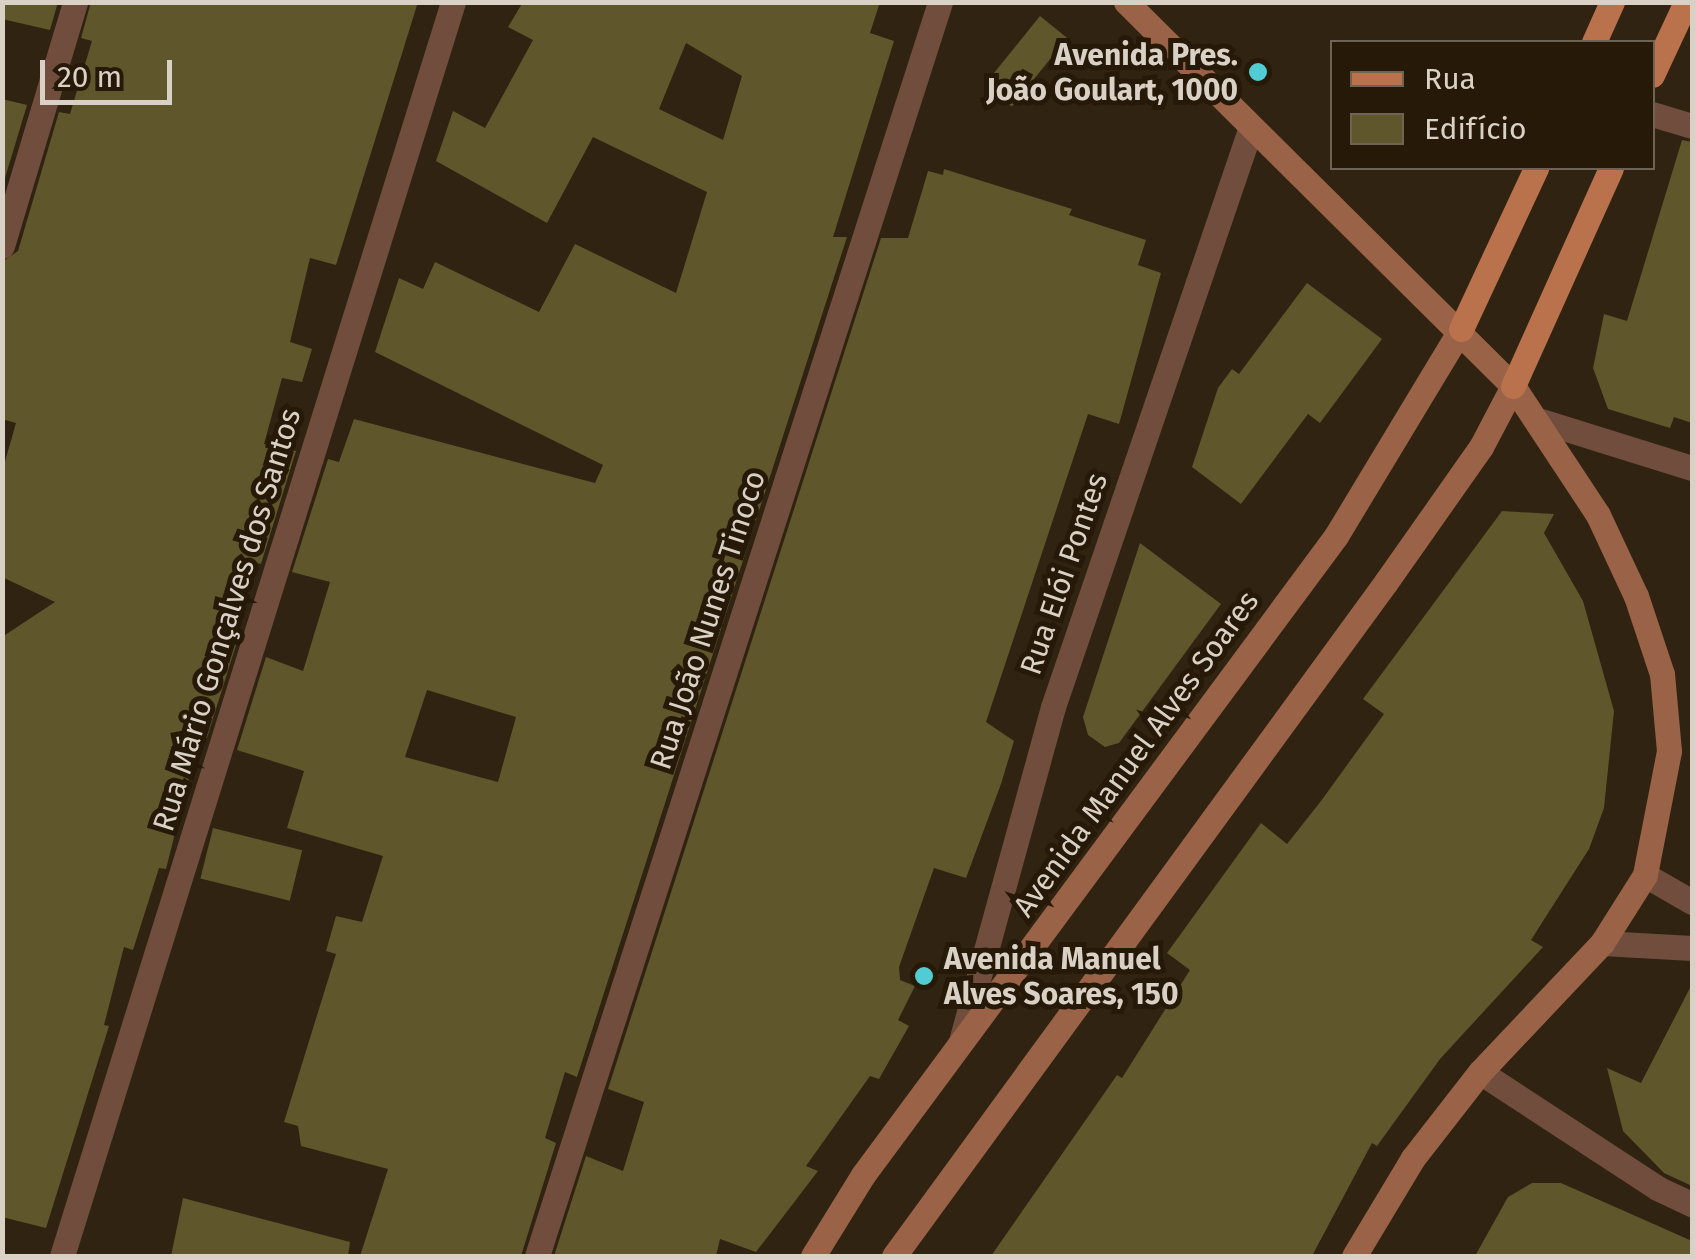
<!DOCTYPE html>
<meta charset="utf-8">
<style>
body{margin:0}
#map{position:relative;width:1695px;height:1259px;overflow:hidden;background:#302311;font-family:"Fira Sans",sans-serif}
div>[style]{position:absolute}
.building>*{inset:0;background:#5f562b;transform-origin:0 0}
.street>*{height:25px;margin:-12.5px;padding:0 12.5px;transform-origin:12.5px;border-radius:12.5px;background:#704d3c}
.secondary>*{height:25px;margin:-12.5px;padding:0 12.5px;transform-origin:12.5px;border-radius:12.5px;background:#9a6246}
.primary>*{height:25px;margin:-12.5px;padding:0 12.5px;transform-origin:12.5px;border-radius:12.5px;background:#ba724d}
.dots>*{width:28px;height:28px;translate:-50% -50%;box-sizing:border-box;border:5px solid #261908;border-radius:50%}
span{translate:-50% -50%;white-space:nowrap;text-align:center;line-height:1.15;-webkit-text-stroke:10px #261908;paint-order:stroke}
.poi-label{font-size:30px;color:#dad1c6;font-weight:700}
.right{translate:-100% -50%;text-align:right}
.left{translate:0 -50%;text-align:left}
.street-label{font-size:30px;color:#dad1c6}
.frame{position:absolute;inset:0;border:5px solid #dad1c6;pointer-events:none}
.legend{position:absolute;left:1330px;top:40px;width:325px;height:130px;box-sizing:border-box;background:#261908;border:2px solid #6e6354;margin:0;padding:12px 18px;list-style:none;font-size:30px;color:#dad1c6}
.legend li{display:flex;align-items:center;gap:20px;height:50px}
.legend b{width:50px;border:2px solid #6e6354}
.scale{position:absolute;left:40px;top:60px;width:132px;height:45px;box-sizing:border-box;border:5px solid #dad1c6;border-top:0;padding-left:12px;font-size:30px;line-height:35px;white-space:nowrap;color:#dad1c6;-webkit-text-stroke:8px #261908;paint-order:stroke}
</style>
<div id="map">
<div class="building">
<div style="clip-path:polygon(2px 2px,58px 2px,50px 30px,2px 19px)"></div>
<div style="clip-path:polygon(91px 2px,418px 2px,336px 265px,310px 258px,290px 342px,312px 349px,302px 382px,282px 378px,264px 444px,296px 451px,261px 564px,250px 561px,229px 643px,236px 645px,206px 741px,199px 738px,166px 869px,159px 868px,133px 950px,124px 947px,104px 1025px,109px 1026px,46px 1228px,2px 1217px,2px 637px,55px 602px,2px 577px,2px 472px,16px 423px,2px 419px,2px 262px,18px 251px,59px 112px,70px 114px,92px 41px,81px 38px)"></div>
<div style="clip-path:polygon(evenodd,523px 2px,880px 2px,870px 33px,894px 41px,833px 237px,847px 237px,577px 1077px,565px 1072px,545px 1138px,556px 1143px,521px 1256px,360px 1256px,388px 1169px,301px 1146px,298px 1126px,284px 1122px,336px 954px,326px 951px,336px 916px,362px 922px,383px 856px,287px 828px,304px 771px,237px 750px,266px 657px,303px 671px,330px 582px,292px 572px,328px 459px,339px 462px,354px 419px,595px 483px,603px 465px,375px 352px,399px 278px,423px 289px,435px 262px,539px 312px,575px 244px,676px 293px,707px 192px,593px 137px,547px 223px,436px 161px,453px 111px,485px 128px,533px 40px,508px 27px,523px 2px,686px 43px,742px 76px,723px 140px,659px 109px,686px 43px,523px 2px,427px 690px,516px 717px,498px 782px,405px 757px,427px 690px)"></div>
<div style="left:1040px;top:16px;width:35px;height:88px;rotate:39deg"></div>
<div style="clip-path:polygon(2px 99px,27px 105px,2px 188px)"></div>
<div style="clip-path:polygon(1682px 140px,1692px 142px,1692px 423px,1674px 417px,1670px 428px,1608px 409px,1593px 368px,1604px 314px,1627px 321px)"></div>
<div style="clip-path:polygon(944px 169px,1072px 209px,1069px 215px,1146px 240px,1138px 265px,1161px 273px,1119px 424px,1088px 414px,986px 722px,1014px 741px,1001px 784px,966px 878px,934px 868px,899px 967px,900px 980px,915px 986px,898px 1020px,909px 1026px,879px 1079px,870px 1076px,806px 1166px,818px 1171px,756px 1252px,720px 1239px,716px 1256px,554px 1256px,586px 1156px,623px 1171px,644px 1102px,608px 1089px,881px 238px,908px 238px,928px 171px,943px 175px)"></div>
<div style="clip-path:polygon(1307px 283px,1382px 339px,1320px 423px,1308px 414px,1241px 504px,1192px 467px,1218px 388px,1232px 369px,1239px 374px)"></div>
<div style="clip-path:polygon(1502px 511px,1554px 514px,1544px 533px,1583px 601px,1614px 711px,1604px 808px,1589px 849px,1531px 940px,1543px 947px,1440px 1059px,1377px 1146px,1372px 1143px,1312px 1256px,991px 1256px,1117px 1075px,1122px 1078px,1190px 970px,1167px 953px,1261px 823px,1287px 844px,1321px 801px,1384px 714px,1363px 699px)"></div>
<div style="clip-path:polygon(1140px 543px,1221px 604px,1119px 743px,1105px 747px,1088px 735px,1083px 717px)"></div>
<div style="left:213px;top:828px;width:92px;height:52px;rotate:14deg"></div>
<div style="clip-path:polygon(1692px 984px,1692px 1186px,1664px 1173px,1623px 1131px,1607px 1068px,1641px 1083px)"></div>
<div style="clip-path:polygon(1532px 1183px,1561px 1183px,1692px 1241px,1692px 1256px,1475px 1256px,1508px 1197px)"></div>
<div style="clip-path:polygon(183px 1198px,350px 1242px,348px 1256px,171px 1256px)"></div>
</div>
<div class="street">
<div style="left:1652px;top:114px;width:42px;rotate:16.7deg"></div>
<div style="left:2px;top:246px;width:255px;rotate:-73.3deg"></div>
<div style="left:1541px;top:421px;width:158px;rotate:17.3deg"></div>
<div style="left:1645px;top:875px;width:54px;rotate:29.9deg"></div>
<div style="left:1602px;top:943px;width:90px;rotate:3.2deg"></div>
<div style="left:961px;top:1041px;width:346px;rotate:-74.6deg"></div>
<div style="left:1053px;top:707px;width:613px;rotate:-71.15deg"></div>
<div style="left:1480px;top:1072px;width:212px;rotate:33.2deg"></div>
<div style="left:1657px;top:1188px;width:38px;rotate:25deg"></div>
<div style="left:62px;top:1256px;width:1314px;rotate:-72.68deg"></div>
<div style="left:537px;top:1256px;width:1317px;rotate:-72.18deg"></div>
</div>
<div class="secondary">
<div style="left:1126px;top:2px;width:545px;rotate:44.78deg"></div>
<div style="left:1513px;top:386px;width:154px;rotate:56.6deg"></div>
<div style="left:1598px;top:515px;width:89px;rotate:64.9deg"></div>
<div style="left:1636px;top:596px;width:82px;rotate:71.6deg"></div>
<div style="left:1662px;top:674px;width:77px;rotate:84.8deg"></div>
<div style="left:1669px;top:751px;width:126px;rotate:101deg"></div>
<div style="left:1645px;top:875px;width:80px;rotate:122.3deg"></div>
<div style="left:1602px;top:943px;width:178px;rotate:133.4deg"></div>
<div style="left:1480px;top:1072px;width:109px;rotate:127.9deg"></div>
<div style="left:1413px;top:1158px;width:114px;rotate:121deg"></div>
<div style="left:813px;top:1256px;width:95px;rotate:-58.3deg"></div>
<div style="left:863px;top:1175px;width:795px;rotate:-53.49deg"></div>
<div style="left:1336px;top:536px;width:242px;rotate:-58.9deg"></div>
<div style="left:894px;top:1256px;width:834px;rotate:-53.87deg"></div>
<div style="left:1386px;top:582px;width:165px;rotate:-54.9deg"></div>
<div style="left:1481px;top:447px;width:69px;rotate:-62.3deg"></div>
</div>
<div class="primary">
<div style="left:1594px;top:42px;width:44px;rotate:-65.8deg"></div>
<div style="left:1652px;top:75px;width:81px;rotate:-65deg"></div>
<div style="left:1461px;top:329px;width:178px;rotate:-65deg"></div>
<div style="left:1513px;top:386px;width:239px;rotate:-65.8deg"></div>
</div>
<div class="dots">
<div style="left:1258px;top:72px;background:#51ccd3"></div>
<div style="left:924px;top:976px;background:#51ccd3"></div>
</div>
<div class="poi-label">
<span class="right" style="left:1238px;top:72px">Avenida Pres.<br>João Goulart, 1000</span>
<span class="left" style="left:944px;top:976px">Avenida Manuel<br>Alves Soares, 150</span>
</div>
<div class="street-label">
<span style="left:1064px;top:574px;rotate:-71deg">Rua Elói Pontes</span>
<span style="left:227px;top:620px;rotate:-73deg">Rua Mário Gonçalves dos Santos</span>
<span style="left:708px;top:620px;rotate:-72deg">Rua João Nunes Tinoco</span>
<span style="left:1136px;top:754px;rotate:-54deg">Avenida Manuel Alves Soares</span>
</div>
<div class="frame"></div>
<ul class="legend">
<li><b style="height:12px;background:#ba724d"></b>Rua</li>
<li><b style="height:28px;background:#5f562b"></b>Edifício</li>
</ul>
<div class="scale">20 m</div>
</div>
